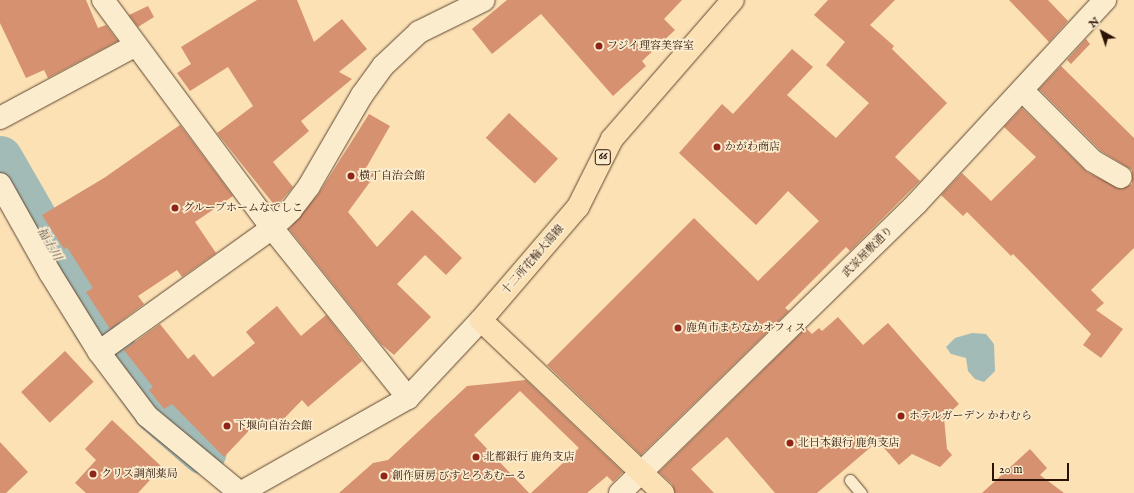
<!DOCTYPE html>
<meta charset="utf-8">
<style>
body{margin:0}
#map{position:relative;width:1134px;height:493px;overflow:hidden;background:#fbe1b4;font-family:"IM FELL English","Noto Serif JP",serif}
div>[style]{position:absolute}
.water>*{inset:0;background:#a2bbb6}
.river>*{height:46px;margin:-23px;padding:0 23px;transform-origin:23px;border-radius:23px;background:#a2bbb6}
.building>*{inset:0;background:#d69170;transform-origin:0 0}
.roads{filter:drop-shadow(0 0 1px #5f4632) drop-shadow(0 0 1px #5f4632)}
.service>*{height:11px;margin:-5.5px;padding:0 5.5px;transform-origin:5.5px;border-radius:5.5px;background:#fcecce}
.minor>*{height:22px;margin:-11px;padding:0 11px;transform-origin:11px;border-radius:11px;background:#fcecce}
.tertiary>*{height:22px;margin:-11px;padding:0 11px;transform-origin:11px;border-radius:11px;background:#fcecce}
.primary>*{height:22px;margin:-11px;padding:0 11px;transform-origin:11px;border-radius:11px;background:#fbe1b4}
.dots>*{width:11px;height:11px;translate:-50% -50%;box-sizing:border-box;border:2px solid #fcecce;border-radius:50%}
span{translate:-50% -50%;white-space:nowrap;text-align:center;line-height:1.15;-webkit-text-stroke:3.5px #fcecce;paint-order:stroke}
.shield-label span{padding:1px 3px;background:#fcecce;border:1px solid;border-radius:3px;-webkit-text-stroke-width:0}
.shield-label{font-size:10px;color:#2b1207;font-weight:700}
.poi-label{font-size:11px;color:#2b1207}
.left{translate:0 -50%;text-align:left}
.street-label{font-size:11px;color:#2b1207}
.water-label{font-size:12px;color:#554d44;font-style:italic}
.north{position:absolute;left:1082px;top:12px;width:40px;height:40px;-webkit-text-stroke:3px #fcecce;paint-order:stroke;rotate:320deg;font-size:11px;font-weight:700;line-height:16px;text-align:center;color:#2b1207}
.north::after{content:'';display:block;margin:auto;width:14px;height:18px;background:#2b1207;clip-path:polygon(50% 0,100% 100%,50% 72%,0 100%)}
.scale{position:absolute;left:992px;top:463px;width:77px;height:18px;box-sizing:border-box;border:2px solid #2b1207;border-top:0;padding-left:5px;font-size:12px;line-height:14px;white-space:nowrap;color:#2b1207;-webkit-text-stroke:3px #fcecce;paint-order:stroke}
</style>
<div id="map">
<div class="water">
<div style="clip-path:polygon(972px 333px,986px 334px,994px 344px,995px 371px,984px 382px,975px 379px,968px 371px,966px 358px,951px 354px,946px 347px,955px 338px)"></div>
</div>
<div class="river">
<div style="left:0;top:159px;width:195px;rotate:60.1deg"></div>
<div style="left:114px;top:352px;width:73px;rotate:53.9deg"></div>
<div style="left:157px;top:411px;width:62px;rotate:41.1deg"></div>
</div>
<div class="building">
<div style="clip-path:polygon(0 0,86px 0,98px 28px,106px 25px,118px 41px,48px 78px,44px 70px,26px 78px,0 23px)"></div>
<div style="clip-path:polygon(257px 0,297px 0,314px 42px,342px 19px,367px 49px,339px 72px,352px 79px,301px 121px,309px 131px,273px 162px,293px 187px,276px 207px,217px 133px,253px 106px,228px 67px,190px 91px,177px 73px,191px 64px,181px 47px)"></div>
<div style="clip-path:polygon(507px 0,682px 0,664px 19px,675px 30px,642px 61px,646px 66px,613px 96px,541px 14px,492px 54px,472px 29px)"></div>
<div style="clip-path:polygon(828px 0,895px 0,870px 25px,894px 46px,892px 49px,947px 103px,895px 157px,920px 181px,850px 251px,846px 247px,785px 308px,789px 311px,641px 455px,547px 365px,694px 218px,758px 281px,819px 221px,788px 191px,756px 225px,679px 153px,722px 104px,733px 114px,792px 49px,813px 67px,787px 95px,836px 138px,869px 103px,826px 65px,845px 42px,814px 15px)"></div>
<div style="clip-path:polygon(1009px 0,1048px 0,1068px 21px,1049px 42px)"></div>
<div style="clip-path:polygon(148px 6px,154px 17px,138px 27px,129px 15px)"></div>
<div style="clip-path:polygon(1086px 39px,1090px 44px,1071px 64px,1067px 60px)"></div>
<div style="clip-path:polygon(1061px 66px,1134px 138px,1134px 248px,1091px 290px,1104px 303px,1096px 310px,1123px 329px,1101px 358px,1083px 345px,1091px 334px,1013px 254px,1011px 256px,967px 212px,963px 216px,941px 195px,962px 173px,991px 201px,1036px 157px,1004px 127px,1022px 108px,1087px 172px,1121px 189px,1132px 184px,1132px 170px,1101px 151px,1039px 89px)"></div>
<div style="left:509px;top:113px;width:67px;height:34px;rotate:43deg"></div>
<div style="clip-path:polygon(369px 114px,390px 126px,366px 168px,375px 175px,348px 212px,377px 247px,412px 210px,462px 258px,446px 275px,425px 255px,397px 284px,431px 317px,394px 355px,381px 344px,289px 229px,319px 193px)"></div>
<div style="clip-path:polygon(180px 125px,233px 196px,195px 222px,216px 253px,182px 277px,177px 270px,138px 296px,144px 304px,110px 329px,86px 292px,93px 288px,67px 247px,64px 249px,42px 215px,104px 178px)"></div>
<div style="clip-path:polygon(277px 306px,301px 336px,326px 315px,362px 361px,308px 407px,302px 400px,273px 430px,261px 418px,224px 457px,172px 404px,164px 409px,149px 390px,153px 387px,124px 350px,160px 324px,188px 359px,194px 354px,213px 377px,255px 343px,246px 332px)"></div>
<div style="clip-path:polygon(838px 317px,863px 345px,888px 323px,959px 404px,944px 418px,947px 449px,952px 455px,940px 467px,912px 454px,899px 465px,878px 441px,817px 493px,775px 493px,727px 437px,691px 469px,714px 493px,675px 493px,672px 484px,659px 472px,806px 328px,812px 334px,819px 328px,822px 331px)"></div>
<div style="left:65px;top:351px;width:42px;height:60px;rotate:47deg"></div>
<div style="clip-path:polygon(526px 380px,623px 472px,613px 482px,607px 476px,587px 493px,531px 493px,579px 448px,520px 391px,474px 435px,529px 493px,339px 493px,373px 463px,388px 460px,467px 386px)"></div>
<div style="clip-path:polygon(112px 420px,162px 467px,138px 493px,86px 493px,75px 483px,96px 460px,85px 449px)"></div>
<div style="clip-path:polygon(0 442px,28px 472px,6px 493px,0 493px)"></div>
<div style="clip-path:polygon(1030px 449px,1047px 468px,1040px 475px,1064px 493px,982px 493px)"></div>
</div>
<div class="roads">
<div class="service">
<div style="left:850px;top:480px;width:17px;rotate:50deg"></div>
</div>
<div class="minor">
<div style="left:103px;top:0;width:284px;rotate:53.5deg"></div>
<div style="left:1022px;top:90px;width:100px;rotate:45deg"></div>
<div style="left:1093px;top:161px;width:32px;rotate:30deg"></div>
<div style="left:0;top:118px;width:154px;rotate:-28.2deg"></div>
<div style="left:0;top:184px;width:102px;rotate:60.7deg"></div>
<div style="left:50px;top:273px;width:93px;rotate:58.2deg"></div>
<div style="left:99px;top:352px;width:80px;rotate:53.1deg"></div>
<div style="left:147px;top:416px;width:121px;rotate:39.6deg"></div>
<div style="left:99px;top:352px;width:213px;rotate:-35.6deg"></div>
<div style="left:272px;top:228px;width:26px;rotate:-43deg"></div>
<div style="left:291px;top:210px;width:30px;rotate:-53deg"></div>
<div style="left:309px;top:186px;width:105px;rotate:-59.8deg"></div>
<div style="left:362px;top:95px;width:36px;rotate:-54deg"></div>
<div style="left:383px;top:66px;width:50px;rotate:-43.4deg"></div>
<div style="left:419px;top:32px;width:72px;rotate:-26.2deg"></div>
<div style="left:620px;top:493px;width:415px;rotate:-44.3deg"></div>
<div style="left:917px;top:203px;width:277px;rotate:-47.2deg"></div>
</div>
<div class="tertiary">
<div style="left:272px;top:228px;width:218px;rotate:51.3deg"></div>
<div style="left:408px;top:398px;width:107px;rotate:-46.9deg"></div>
<div style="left:240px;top:493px;width:193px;rotate:-29.5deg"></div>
</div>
<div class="primary">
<div style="left:663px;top:493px;width:251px;rotate:-136.5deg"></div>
<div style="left:481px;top:320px;width:149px;rotate:-49.4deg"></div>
<div style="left:578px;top:207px;width:76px;rotate:-63.4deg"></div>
<div style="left:612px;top:139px;width:184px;rotate:-49deg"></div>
</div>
</div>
<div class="dots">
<div style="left:599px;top:46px;background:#8f2418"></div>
<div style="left:717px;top:147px;background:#8f2418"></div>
<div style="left:351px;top:176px;background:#8f2418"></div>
<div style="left:175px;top:208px;background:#8f2418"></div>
<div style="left:678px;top:328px;background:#8f2418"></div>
<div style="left:901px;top:416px;background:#8f2418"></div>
<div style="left:227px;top:426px;background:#8f2418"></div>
<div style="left:790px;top:443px;background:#8f2418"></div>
<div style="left:476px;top:457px;background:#8f2418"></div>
<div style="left:93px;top:474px;background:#8f2418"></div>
<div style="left:384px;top:476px;background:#8f2418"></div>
</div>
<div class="shield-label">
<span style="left:603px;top:157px">66</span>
</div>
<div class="poi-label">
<span class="left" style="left:607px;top:46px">フジイ理容美容室</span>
<span class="left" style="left:725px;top:147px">かがわ商店</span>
<span class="left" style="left:359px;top:176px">横丁自治会館</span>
<span class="left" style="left:183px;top:208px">グループホームなでしこ</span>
<span class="left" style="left:686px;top:328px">鹿角市まちなかオフィス</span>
<span class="left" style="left:909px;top:416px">ホテルガーデン かわむら</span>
<span class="left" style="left:235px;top:426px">下堰向自治会館</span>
<span class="left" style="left:798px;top:443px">北日本銀行 鹿角支店</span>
<span class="left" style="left:484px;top:457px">北都銀行 鹿角支店</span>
<span class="left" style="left:101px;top:474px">クリス調剤薬局</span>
<span class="left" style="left:392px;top:476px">創作厨房 びすとろあむーる</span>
</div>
<div class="street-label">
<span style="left:868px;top:252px;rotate:-45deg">武家屋敷通り</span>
<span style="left:533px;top:260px;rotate:-49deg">十二所花輪大湯線</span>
</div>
<div class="water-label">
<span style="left:49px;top:244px;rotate:60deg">福士川</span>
</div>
<div class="north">N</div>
<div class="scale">20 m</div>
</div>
